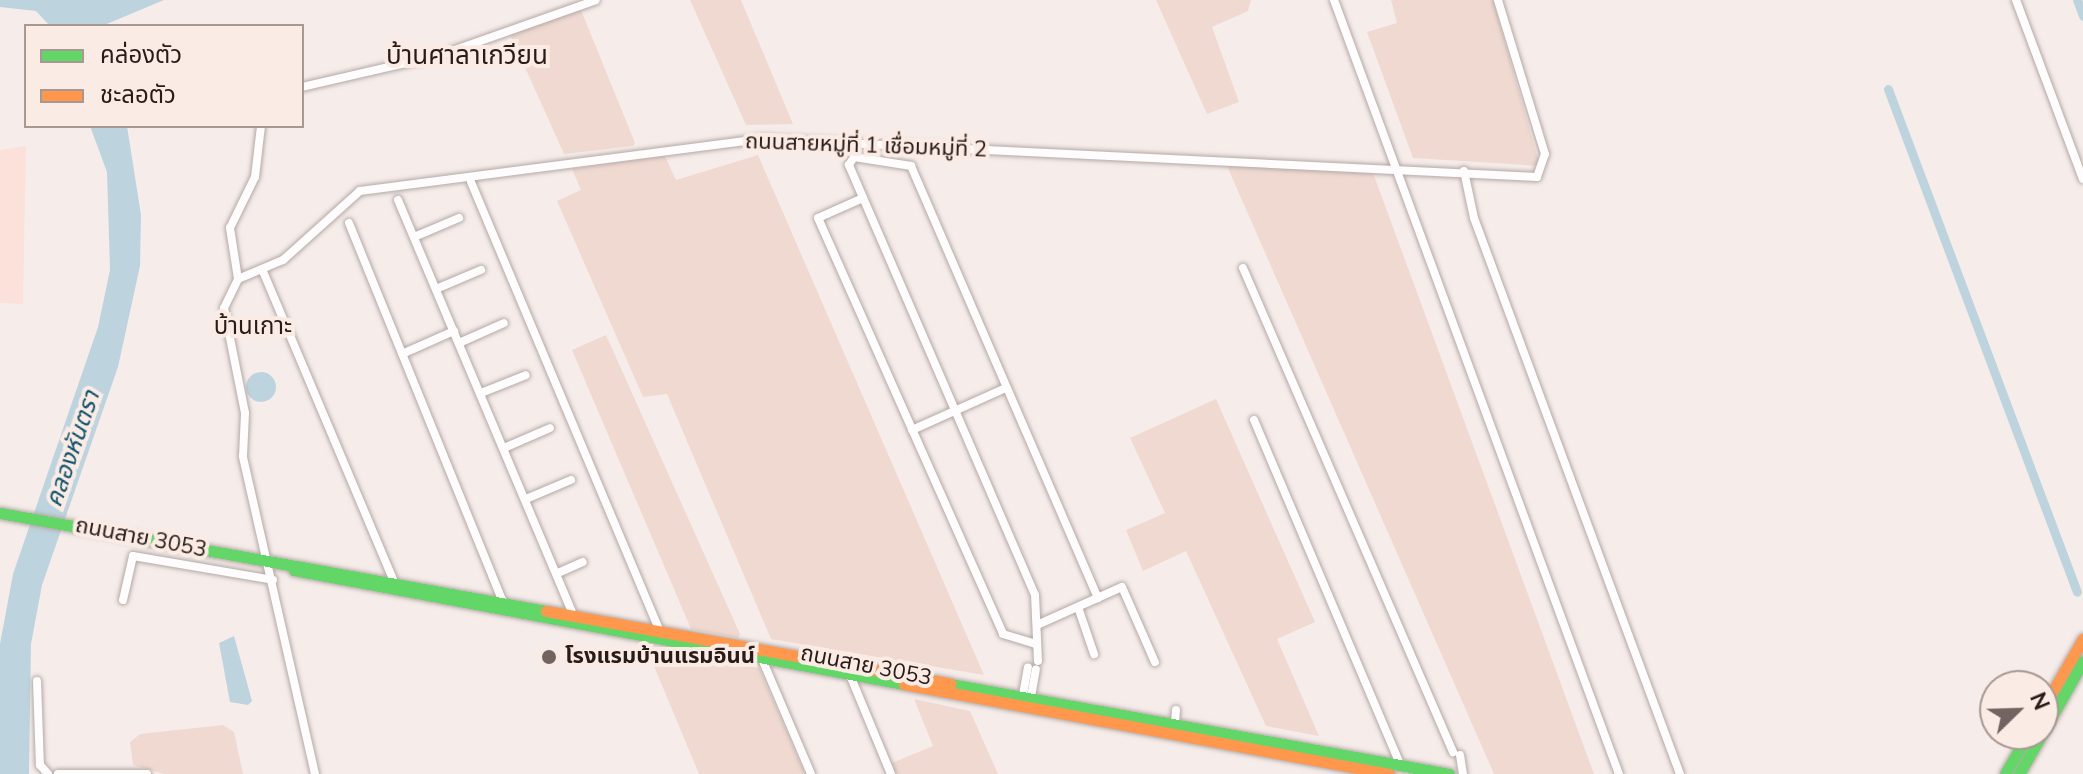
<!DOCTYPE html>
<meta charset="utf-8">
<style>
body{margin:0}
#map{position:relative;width:2083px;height:774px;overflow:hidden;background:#f6edea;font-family:"Nunito Sans","Noto Sans Thai",sans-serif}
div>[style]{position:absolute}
.built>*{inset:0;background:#fbe1da}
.green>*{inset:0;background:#f0d9d1}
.water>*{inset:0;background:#bdd4df}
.round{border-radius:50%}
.canal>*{height:9px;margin:-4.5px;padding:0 4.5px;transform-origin:4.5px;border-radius:4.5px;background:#bdd4df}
.roads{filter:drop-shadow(0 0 2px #b3a9a5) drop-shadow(0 0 2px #b3a9a5)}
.street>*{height:8px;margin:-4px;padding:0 4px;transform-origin:4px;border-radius:4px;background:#fefcfc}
.fast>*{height:11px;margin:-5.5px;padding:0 5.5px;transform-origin:5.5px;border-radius:5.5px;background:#63d668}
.slow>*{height:11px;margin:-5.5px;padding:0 5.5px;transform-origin:5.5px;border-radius:5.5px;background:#ff974d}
.dots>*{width:22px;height:22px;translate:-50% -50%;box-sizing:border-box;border:4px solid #fbebe5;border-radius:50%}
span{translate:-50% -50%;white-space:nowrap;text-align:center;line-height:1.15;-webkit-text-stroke:8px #fbebe5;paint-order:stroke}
.street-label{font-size:22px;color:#291b17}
.poi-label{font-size:22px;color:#291b17;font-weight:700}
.left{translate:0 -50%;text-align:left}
.neighbourhood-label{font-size:24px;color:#291b17}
.water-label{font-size:24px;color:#0e536c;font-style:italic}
.quarter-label{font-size:26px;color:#291b17}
.legend{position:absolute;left:24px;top:24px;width:280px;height:104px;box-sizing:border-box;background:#fbebe5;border:2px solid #a79893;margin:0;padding:10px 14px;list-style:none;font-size:24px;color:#291b17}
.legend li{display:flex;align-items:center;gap:16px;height:40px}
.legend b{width:40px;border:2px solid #a79893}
.north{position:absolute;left:1979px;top:670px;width:80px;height:80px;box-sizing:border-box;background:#fbebe5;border:2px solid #a79893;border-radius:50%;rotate:67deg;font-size:22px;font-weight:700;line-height:32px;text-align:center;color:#291b17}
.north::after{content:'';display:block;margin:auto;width:28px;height:36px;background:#716461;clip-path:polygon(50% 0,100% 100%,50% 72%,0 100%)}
</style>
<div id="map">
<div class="built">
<div style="clip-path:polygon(26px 146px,23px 304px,0 303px,0 150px)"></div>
</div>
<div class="green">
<div style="clip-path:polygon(690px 0,741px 0,793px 124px,746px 125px)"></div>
<div style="clip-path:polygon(1156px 0,1251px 0,1248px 11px,1212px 27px,1239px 102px,1207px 114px)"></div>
<div style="clip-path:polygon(1391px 0,1493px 0,1540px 166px,1413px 158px,1367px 32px,1397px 23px)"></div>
<div style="clip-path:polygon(581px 10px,635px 143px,633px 146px,564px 154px,510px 34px)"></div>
<div style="clip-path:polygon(758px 155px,984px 675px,771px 639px,667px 394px,643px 397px,557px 201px,581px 190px,572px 169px,665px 156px,676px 180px)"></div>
<div style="clip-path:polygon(1227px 166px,1372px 170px,1594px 774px,1494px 774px)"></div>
<div style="clip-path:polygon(606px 335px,740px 634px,738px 638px,691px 629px,572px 350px)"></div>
<div style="clip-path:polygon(1216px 399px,1315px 622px,1277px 639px,1319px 736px,1266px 726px,1186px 551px,1143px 571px,1126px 530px,1165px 513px,1130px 438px)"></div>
<div style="clip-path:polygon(646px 647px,759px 668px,805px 774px,699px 774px)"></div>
<div style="clip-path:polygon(914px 699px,970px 711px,998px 774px,896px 774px,892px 763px,933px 746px)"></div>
<div style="clip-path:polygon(223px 725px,234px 732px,243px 774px,164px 774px,133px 765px,130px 742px,140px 734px)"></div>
</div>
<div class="water">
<div style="clip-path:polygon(0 0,164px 0,102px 26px,50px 26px,36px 11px,0 7px)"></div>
<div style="clip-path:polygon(90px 126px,127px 126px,141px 215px,140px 266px,118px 367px,42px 585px,31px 644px,29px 774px,0 774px,0 644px,13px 574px,98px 327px,110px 270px,107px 172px)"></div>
<div class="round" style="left:246px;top:372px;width:30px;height:30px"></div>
<div style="clip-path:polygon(234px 636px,252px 701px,248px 705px,230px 702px,219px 643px)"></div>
</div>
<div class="canal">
<div style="left:2077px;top:0;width:17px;rotate:69deg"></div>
<div style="left:1888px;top:89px;width:537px;rotate:69.41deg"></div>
</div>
<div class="roads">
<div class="street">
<div style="left:1334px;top:0;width:825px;rotate:69.79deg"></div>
<div style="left:2016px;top:0;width:191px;rotate:69.5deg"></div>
<div style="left:302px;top:87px;width:143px;rotate:-13deg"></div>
<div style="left:441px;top:55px;width:164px;rotate:-19.5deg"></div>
<div style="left:1464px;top:171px;width:48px;rotate:78deg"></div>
<div style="left:1474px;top:218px;width:593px;rotate:69.67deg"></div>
<div style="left:471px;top:182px;width:483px;rotate:67.2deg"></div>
<div style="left:863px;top:198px;width:49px;rotate:156deg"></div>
<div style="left:818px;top:218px;width:455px;rotate:66deg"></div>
<div style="left:1003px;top:634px;width:34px;rotate:17deg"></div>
<div style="left:398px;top:200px;width:446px;rotate:67.1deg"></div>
<div style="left:349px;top:223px;width:414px;rotate:67.9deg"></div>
<div style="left:414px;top:237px;width:49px;rotate:-22.9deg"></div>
<div style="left:1243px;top:268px;width:528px;rotate:66.54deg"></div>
<div style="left:262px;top:269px;width:337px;rotate:67.1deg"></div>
<div style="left:238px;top:279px;width:52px;rotate:-98.9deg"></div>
<div style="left:230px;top:228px;width:57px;rotate:-63.9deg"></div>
<div style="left:255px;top:177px;width:51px;rotate:-83.3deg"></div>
<div style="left:436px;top:289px;width:49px;rotate:-22.9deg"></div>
<div style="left:459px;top:343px;width:49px;rotate:-24deg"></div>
<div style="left:402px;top:354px;width:57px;rotate:-23.9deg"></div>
<div style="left:481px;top:393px;width:48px;rotate:-21.8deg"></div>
<div style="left:1254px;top:420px;width:374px;rotate:67deg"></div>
<div style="left:912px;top:430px;width:103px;rotate:-24.1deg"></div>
<div style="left:504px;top:448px;width:50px;rotate:-23.5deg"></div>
<div style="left:526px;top:499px;width:49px;rotate:-22.9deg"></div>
<div style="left:558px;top:573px;width:27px;rotate:-24deg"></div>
<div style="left:123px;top:600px;width:45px;rotate:-77.2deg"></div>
<div style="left:133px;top:556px;width:142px;rotate:9.7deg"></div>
<div style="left:1078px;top:607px;width:50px;rotate:71.2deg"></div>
<div style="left:1037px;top:625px;width:93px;rotate:-24.1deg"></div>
<div style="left:1122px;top:587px;width:82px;rotate:66.3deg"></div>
<div style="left:762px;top:659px;width:125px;rotate:66.9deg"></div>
<div style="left:1038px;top:661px;width:66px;rotate:-92.6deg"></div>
<div style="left:1035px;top:595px;width:469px;rotate:-113.4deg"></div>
<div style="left:849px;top:165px;width:9px;rotate:-58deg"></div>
<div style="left:854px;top:157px;width:58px;rotate:9deg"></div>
<div style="left:911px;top:166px;width:471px;rotate:66.6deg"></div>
<div style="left:850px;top:675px;width:107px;rotate:67.5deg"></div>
<div style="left:37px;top:681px;width:84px;rotate:88deg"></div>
<div style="left:40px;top:765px;width:12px;rotate:48deg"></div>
<div style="left:1023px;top:695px;width:28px;rotate:-80deg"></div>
<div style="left:1031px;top:697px;width:28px;rotate:-80deg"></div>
<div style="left:1175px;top:724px;width:14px;rotate:-86deg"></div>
<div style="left:1460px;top:755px;width:19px;rotate:81deg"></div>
<div style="left:58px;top:774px;width:89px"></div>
<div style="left:315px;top:774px;width:326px;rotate:-102.8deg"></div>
<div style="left:243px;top:456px;width:43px;rotate:-87.3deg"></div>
<div style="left:245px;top:413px;width:107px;rotate:-101.3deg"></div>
<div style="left:224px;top:308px;width:32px;rotate:-64deg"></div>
<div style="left:238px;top:279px;width:49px;rotate:-22.9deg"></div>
<div style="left:283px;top:260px;width:103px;rotate:-41.9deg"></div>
<div style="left:360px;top:191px;width:404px;rotate:-7.4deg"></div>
<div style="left:761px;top:139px;width:777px;rotate:2.8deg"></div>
<div style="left:1537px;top:177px;width:24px;rotate:-71deg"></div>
<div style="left:1545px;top:154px;width:161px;rotate:-107deg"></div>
</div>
<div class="fast">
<div style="left:0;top:513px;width:555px;rotate:10.18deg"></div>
<div style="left:294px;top:570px;width:621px;rotate:10.59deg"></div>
<div style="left:950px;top:684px;width:507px;rotate:10.22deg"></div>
<div style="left:2043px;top:732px;width:81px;rotate:-60.6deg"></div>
<div style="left:2005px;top:774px;width:46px;rotate:-60.1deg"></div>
<div style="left:2019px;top:774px;width:46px;rotate:-60.1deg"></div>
</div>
<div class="slow">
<div style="left:546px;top:611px;width:411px;rotate:10.2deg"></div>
<div style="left:904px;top:684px;width:493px;rotate:10.5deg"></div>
<div style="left:2043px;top:708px;width:80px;rotate:-59.9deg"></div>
</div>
</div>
<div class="dots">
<div style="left:549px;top:657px;background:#716461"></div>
</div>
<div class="street-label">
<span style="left:866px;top:146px;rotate:2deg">ถนนสายหมู่ที่ 1 เชื่อมหมู่ที่ 2</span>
<span style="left:141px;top:538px;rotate:11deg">ถนนสาย 3053</span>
<span style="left:866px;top:666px;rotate:11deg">ถนนสาย 3053</span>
</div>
<div class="poi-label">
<span class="left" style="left:565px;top:657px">โรงแรมบ้านแรมอินน์</span>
</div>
<div class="neighbourhood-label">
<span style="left:253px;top:327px">บ้านเกาะ</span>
</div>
<div class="water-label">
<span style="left:73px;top:449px;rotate:-71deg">คลองหันตรา</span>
</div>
<div class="quarter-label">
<span style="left:467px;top:56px">บ้านศาลาเกวียน</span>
</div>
<ul class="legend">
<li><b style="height:10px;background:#63d668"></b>คล่องตัว</li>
<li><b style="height:10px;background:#ff974d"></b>ชะลอตัว</li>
</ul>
<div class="north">N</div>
</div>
